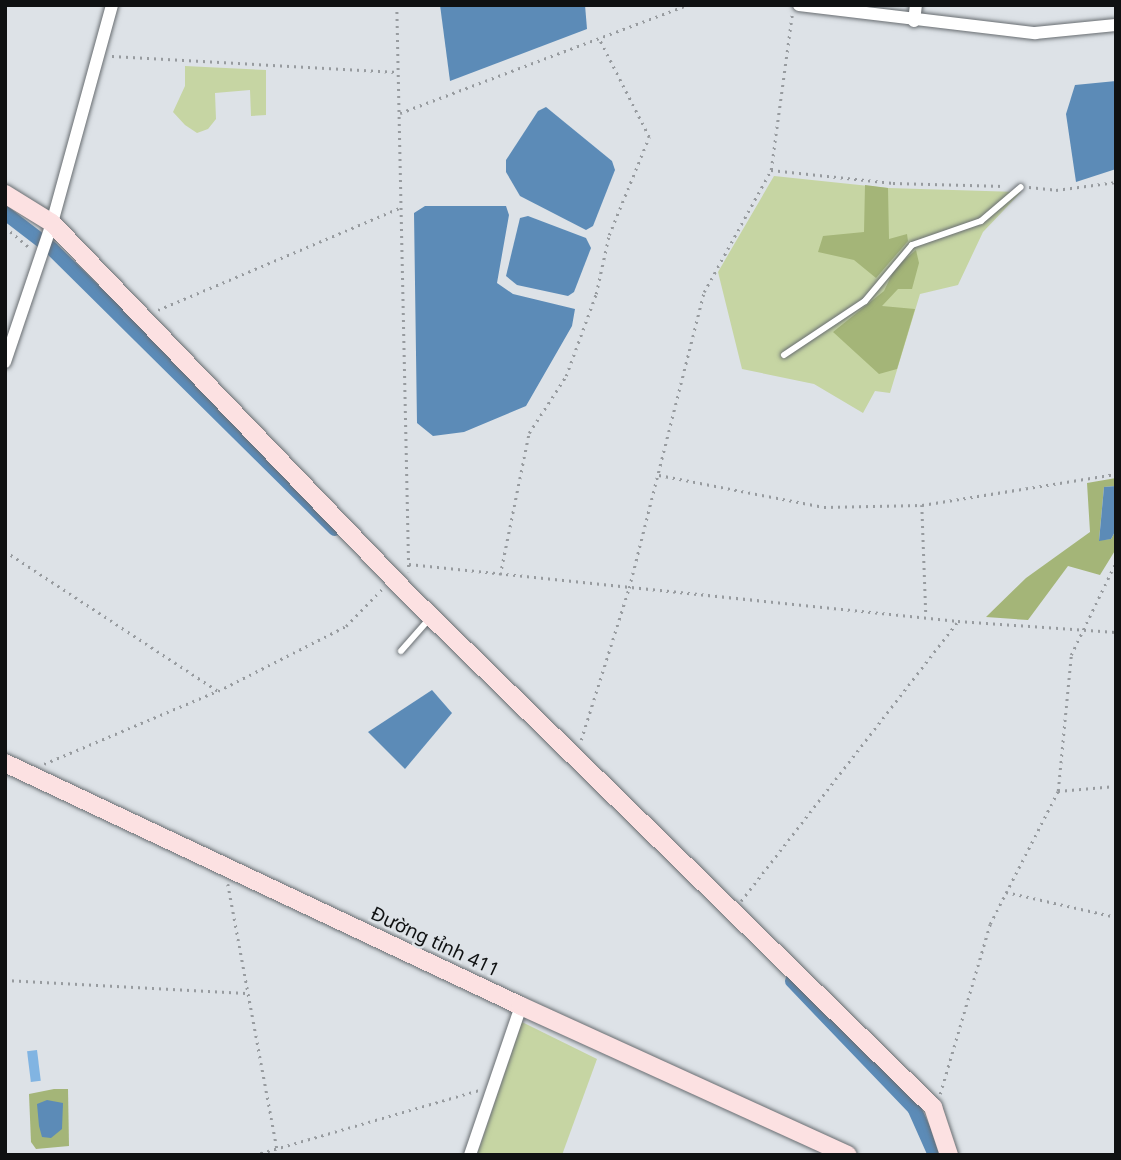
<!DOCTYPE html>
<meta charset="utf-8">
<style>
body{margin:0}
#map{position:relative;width:1121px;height:1160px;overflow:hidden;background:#dde2e7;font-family:"Noto Sans",sans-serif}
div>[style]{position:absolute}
.green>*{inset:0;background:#c6d5a3}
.forest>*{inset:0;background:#a4b578}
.water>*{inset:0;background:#5c8bb7}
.canal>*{height:14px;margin:-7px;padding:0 7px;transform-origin:7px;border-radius:7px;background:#5c8bb7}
.building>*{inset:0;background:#81b4e2;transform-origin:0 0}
.path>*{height:2.5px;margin-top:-1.25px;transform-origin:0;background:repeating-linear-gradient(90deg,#979b9f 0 2px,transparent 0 7px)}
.roads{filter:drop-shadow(0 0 2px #686d71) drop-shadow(0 0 2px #686d71)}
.lane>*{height:6px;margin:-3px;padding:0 3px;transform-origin:3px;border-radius:3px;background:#fff}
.street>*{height:12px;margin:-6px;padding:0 6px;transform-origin:6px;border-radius:6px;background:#fff}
.secondary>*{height:18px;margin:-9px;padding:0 9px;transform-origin:9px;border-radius:9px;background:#fce1e2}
span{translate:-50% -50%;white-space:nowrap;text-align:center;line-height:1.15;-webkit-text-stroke:5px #dde2e7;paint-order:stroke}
.street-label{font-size:19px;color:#0f1112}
.frame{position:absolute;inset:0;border:7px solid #0f1112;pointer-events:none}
</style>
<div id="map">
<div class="green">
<div style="clip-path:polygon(185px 66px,266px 70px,266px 115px,251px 116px,250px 90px,215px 93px,216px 119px,208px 129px,197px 133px,185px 125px,173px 112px,185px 86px)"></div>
<div style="clip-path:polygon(774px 176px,888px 188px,1021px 192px,983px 232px,958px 285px,920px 294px,890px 393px,875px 391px,863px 413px,814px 384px,742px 369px,718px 272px)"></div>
<div style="clip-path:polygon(522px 1022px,597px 1059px,562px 1155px,477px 1155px)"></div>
</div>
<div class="forest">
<div style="clip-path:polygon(865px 185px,888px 188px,889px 239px,907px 234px,908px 241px,876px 278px,854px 260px,818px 252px,823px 236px,864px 232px)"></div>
<div style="clip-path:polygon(916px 250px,919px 263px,912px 289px,898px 289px,882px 306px,915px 309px,897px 369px,879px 374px,833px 332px,884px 291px,895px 268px)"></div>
<div style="clip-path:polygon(1116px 478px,1116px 486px,1104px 487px,1099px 540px,1111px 539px,1116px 530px,1116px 549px,1100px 575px,1068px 566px,1028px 620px,986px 617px,1026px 578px,1090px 532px,1087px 483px)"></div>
<div style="clip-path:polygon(54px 1089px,68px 1089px,69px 1146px,36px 1149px,31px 1142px,29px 1094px)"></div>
</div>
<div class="water">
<div style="clip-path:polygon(440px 5px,585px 5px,587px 29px,450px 81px)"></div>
<div style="clip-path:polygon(1116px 81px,1116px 169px,1076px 182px,1066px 114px,1075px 85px)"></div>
<div style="clip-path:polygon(546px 107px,612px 161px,615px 170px,593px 226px,586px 230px,520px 196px,506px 172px,506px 160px,538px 111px)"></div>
<div style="clip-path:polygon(425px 206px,506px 206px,509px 215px,497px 283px,513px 294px,575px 309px,572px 326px,526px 406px,464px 432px,433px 436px,417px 423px,414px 213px)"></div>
<div style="clip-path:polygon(528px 216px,586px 238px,591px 248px,574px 292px,568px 296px,517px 285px,506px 276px,520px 218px)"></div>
<div style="clip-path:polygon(1116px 486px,1116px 530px,1111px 539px,1099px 541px,1104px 487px)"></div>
<div style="clip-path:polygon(432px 690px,452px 713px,405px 769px,368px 732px)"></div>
<div style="clip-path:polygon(47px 1100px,63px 1103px,62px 1129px,51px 1138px,42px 1137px,39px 1126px,37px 1104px)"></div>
</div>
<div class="canal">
<div style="left:5px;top:213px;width:59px;rotate:37.5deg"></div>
<div style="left:52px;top:249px;width:398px;rotate:44.7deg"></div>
<div style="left:792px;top:981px;width:176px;rotate:46.2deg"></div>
<div style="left:914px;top:1108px;width:51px;rotate:65.9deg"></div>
</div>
<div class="building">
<div style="left:37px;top:1050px;width:31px;height:10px;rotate:83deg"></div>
</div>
<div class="path">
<div style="left:397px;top:5px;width:567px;rotate:88.79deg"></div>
<div style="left:112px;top:56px;width:286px;rotate:3.2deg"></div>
<div style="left:400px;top:113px;width:308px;rotate:-20.6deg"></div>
<div style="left:771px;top:170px;width:123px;rotate:6.1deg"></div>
<div style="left:893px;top:183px;width:112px;rotate:1.5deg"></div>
<div style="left:1029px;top:187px;width:27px;rotate:6deg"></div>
<div style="left:1056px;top:190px;width:61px;rotate:-7.6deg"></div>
<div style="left:5px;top:227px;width:31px;rotate:40deg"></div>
<div style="left:158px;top:310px;width:263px;rotate:-22.9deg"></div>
<div style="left:659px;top:475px;width:168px;rotate:11deg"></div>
<div style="left:824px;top:507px;width:98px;rotate:-1.2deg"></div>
<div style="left:922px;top:505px;width:196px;rotate:-9.1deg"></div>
<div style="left:922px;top:505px;width:111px;rotate:87.9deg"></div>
<div style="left:5px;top:551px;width:255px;rotate:33.3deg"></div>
<div style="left:409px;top:564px;width:552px;rotate:5.93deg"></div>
<div style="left:958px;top:621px;width:158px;rotate:4deg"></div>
<div style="left:500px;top:575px;width:145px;rotate:-78.5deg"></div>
<div style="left:529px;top:433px;width:68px;rotate:-57deg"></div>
<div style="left:566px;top:376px;width:87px;rotate:-69.9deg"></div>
<div style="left:596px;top:294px;width:60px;rotate:-77.6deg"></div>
<div style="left:609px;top:235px;width:106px;rotate:-67.8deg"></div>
<div style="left:649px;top:137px;width:110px;rotate:-117deg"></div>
<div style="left:581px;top:740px;width:159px;rotate:-72.5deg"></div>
<div style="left:629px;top:588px;width:305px;rotate:-75.8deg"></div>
<div style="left:704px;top:292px;width:139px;rotate:-61.2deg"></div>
<div style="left:771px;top:170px;width:156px;rotate:-82.3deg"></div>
<div style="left:44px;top:764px;width:189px;rotate:-22.8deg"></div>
<div style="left:218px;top:691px;width:144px;rotate:-26.9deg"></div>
<div style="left:346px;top:626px;width:53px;rotate:-45.8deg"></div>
<div style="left:1058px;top:791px;width:58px;rotate:-4.9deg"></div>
<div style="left:228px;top:884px;width:269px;rotate:79.5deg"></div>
<div style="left:1006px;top:892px;width:113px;rotate:12.8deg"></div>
<div style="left:741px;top:901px;width:354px;rotate:-52.2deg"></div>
<div style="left:5px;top:980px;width:241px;rotate:3.1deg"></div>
<div style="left:940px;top:1094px;width:177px;rotate:-73.6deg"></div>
<div style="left:990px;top:924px;width:149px;rotate:-62.9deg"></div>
<div style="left:1058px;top:791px;width:137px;rotate:-84.5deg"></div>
<div style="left:1071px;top:655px;width:103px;rotate:-64.2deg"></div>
<div style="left:254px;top:1155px;width:234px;rotate:-16.1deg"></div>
<div style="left:1115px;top:1155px;width:1px;rotate:-45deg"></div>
</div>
<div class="roads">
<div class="lane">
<div style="left:784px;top:355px;width:97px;rotate:-33.7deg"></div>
<div style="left:865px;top:301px;width:73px;rotate:-50deg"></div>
<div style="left:912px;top:245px;width:73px;rotate:-19.2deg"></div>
<div style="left:981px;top:221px;width:52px;rotate:-40.4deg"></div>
<div style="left:401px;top:651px;width:44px;rotate:-48.7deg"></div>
</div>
<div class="street">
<div style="left:799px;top:5px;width:238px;rotate:6.8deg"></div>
<div style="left:1035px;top:33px;width:81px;rotate:-5.6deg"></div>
<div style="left:914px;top:21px;width:16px;rotate:-83deg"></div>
<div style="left:5px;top:362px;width:147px;rotate:-71.3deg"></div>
<div style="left:52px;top:223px;width:226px;rotate:-74.6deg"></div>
<div style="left:470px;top:1155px;width:157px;rotate:-71.1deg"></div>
</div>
<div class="secondary">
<div style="left:5px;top:194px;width:55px;rotate:31.7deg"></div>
<div style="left:52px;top:223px;width:516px;rotate:46.18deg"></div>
<div style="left:409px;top:595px;width:733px;rotate:44.34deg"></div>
<div style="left:933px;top:1107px;width:51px;rotate:71.6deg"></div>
<div style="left:5px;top:763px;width:570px;rotate:25.22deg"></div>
<div style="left:521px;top:1006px;width:359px;rotate:24.5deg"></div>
</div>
</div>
<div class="street-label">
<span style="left:435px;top:942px;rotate:25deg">Đường tỉnh 411</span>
</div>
<div class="frame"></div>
</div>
